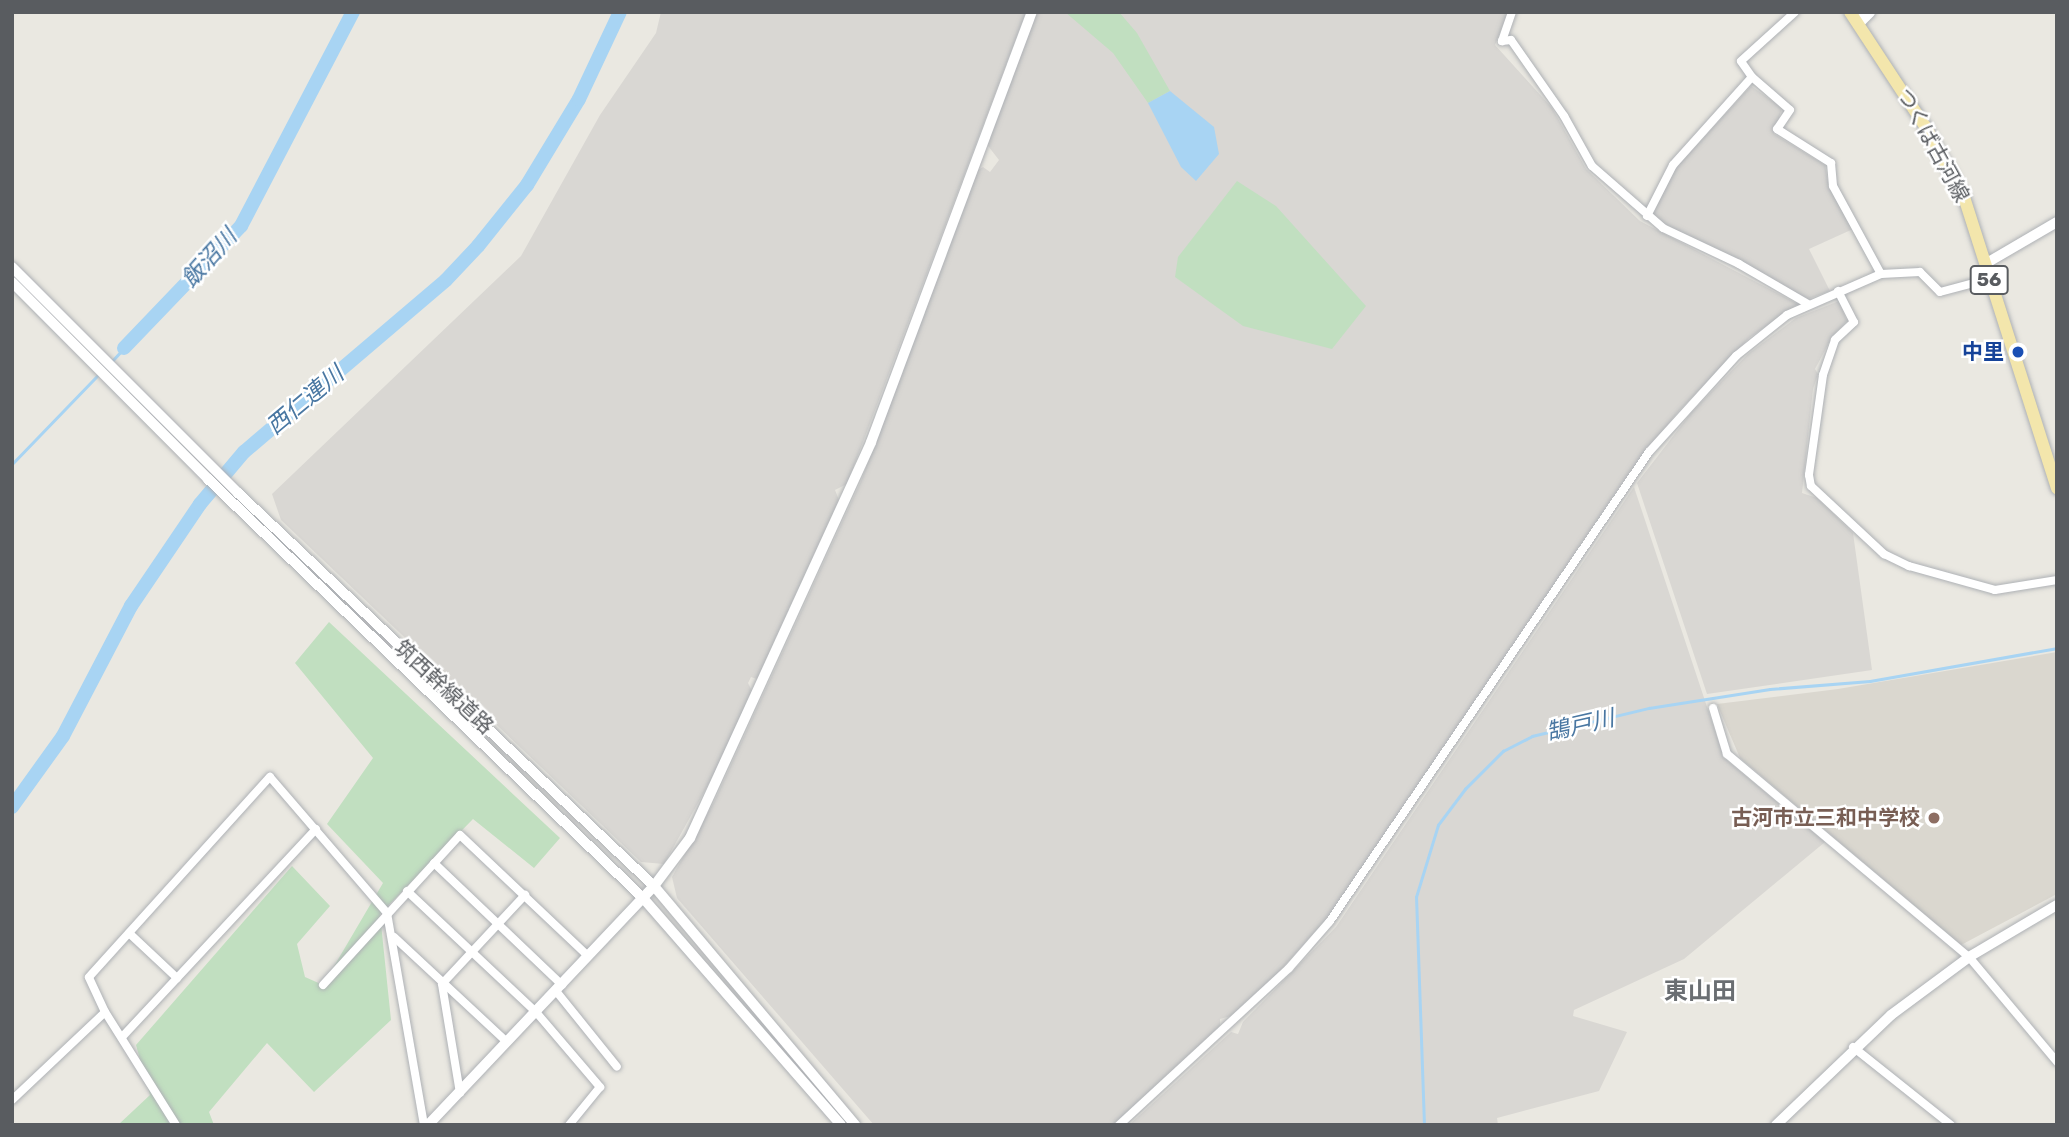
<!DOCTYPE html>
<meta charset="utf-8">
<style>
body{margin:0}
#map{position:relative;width:2069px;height:1137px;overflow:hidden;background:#eae8e1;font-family:Rubik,"Noto Sans JP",sans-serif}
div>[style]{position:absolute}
.industrial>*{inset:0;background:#d9d7d3}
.education>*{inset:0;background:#dad7cf}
.green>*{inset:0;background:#c1dfc0}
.water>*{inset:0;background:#a8d4f3}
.stream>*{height:2.5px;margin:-1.25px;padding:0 1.25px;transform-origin:1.25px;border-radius:1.25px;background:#a8d4f3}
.river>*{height:14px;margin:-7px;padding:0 7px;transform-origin:7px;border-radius:7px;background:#a8d4f3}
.roads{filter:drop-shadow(0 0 2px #aeb1b5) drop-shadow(0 0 2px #aeb1b5)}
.minor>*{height:8px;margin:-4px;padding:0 4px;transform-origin:4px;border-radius:4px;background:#fff}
.tertiary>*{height:10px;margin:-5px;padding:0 5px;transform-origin:5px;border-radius:5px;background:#fff}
.secondary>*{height:12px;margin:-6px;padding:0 6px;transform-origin:6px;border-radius:6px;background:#fff}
.primary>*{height:12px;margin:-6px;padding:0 6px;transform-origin:6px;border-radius:6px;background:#f3e6ac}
.dots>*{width:19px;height:19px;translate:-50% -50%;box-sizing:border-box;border:4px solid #fff;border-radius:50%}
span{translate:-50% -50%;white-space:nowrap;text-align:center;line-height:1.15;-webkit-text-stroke:5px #fff;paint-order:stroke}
.shield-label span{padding:2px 5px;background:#fff;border:2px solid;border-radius:5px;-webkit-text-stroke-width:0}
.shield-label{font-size:19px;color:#595c60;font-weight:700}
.street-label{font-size:21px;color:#595c60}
.transit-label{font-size:21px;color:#164399;font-weight:700}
.right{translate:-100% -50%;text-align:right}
.education-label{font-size:21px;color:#785e54;font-weight:700}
.water-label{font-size:23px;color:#4977a2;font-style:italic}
.quarter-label{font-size:24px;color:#6a6e72;font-weight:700}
.frame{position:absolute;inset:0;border:14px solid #595c60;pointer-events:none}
</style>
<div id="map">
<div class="industrial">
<div style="clip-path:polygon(661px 12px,1026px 12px,847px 484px,835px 490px,839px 500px,757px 679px,751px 677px,748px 683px,752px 691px,713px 776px,664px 864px,641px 862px,281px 520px,272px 494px,521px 256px,600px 115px,656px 33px)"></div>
<div style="clip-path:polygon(1036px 12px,1508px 12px,1495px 45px,1552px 108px,1586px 169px,1640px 221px,1798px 304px,1749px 338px,1677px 413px,1623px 482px,1332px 913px,1276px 975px,1231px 1016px,1220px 1019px,1220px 1026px,1126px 1114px,1113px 1125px,874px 1125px,677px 898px,672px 877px,714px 802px,861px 481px,975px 172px,983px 167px,990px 172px,999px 160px,985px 142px)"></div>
<div style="clip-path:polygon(1751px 86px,1782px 108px,1774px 134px,1825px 165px,1829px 188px,1853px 229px,1809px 249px,1830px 291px,1808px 299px,1655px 219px,1652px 213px,1675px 169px)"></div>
<div style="clip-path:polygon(1839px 301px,1847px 321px,1832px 337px,1815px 369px,1818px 374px,1813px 389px,1802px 493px,1817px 498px,1853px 533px,1872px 670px,1707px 694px,1637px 483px,1691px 413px,1748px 354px,1796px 318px)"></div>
<div style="clip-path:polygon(1634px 487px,1724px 758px,1825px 842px,1684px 959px,1574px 1010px,1573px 1016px,1627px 1032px,1599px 1091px,1497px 1118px,1498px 1125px,1129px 1125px,1231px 1032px,1238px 1034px,1243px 1022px,1336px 927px)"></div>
</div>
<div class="education">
<div style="clip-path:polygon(2057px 652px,2057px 894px,1961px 945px,1740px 758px,1717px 704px,1838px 689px)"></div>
</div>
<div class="green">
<div style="clip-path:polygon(1065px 12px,1119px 12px,1137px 33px,1170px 91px,1148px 103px,1113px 53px)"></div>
<div style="clip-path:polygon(1237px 181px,1276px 206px,1366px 306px,1332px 349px,1243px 326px,1175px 277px,1178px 257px)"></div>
<div style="clip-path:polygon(329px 622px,560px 838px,534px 868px,473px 819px,380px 914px,391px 1020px,314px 1092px,267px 1043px,209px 1112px,214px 1125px,118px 1125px,150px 1095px,136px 1045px,292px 866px,330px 906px,297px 944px,305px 977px,323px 985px,383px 883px,327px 824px,373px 758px,295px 663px)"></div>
</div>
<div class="water">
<div style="clip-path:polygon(1170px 91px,1214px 127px,1219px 154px,1196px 181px,1181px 167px,1148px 103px)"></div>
</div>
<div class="stream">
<div style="left:112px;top:361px;width:18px;rotate:-47deg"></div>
<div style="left:12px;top:464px;width:127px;rotate:-46deg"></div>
<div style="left:1424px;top:1125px;width:228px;rotate:-92deg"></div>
<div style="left:1416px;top:897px;width:75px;rotate:-73deg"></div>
<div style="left:1438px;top:825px;width:45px;rotate:-53.1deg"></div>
<div style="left:1465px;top:789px;width:54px;rotate:-45deg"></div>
<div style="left:1503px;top:751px;width:33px;rotate:-27deg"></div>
<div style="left:1532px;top:736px;width:120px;rotate:-13.5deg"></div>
<div style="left:1649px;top:708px;width:122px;rotate:-8.9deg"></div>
<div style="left:1770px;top:689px;width:100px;rotate:-4.6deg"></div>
<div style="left:1870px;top:681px;width:190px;rotate:-10deg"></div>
</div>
<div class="river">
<div style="left:124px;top:348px;width:169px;rotate:-46.2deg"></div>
<div style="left:241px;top:226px;width:242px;rotate:-62.4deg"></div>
<div style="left:12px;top:807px;width:87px;rotate:-54.3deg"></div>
<div style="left:63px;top:736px;width:147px;rotate:-62.4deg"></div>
<div style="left:131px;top:606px;width:123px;rotate:-55.9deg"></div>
<div style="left:200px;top:504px;width:68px;rotate:-49.8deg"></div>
<div style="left:244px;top:452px;width:265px;rotate:-40.4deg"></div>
<div style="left:446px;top:280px;width:47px;rotate:-46.7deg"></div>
<div style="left:478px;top:246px;width:78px;rotate:-51.2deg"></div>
<div style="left:527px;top:185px;width:100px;rotate:-58.8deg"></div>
<div style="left:579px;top:99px;width:96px;rotate:-64.8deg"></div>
</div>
<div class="roads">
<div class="minor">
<div style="left:1512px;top:12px;width:31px;rotate:109deg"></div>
<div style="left:1502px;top:41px;width:9px;rotate:-6deg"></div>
<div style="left:1511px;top:40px;width:93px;rotate:55.1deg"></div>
<div style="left:1564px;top:116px;width:57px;rotate:60.8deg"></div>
<div style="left:1592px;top:166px;width:94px;rotate:41.1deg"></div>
<div style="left:1663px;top:228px;width:84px;rotate:25.3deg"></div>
<div style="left:1739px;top:264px;width:80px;rotate:30.1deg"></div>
<div style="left:1752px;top:77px;width:50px;rotate:41deg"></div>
<div style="left:1790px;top:110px;width:23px;rotate:124deg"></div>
<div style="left:1777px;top:129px;width:64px;rotate:32.2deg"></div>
<div style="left:1831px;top:163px;width:23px;rotate:85deg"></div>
<div style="left:1833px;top:186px;width:100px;rotate:61.4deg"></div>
<div style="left:1647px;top:216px;width:57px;rotate:-63deg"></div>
<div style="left:1673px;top:165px;width:118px;rotate:-48.1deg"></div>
<div style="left:1752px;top:77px;width:19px;rotate:-125deg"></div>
<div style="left:1741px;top:61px;width:73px;rotate:-42.2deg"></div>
<div style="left:1838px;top:291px;width:35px;rotate:63deg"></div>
<div style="left:1854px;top:322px;width:26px;rotate:137deg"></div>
<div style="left:1835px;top:340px;width:37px;rotate:109deg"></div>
<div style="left:1823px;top:375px;width:101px;rotate:98deg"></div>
<div style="left:1809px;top:475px;width:11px;rotate:80deg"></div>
<div style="left:1811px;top:486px;width:100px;rotate:43deg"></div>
<div style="left:1884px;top:554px;width:28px;rotate:26deg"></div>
<div style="left:1909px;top:566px;width:89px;rotate:15.6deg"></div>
<div style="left:1995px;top:590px;width:63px;rotate:-9.2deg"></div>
<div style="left:1713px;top:708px;width:48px;rotate:73.1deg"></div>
<div style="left:1727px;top:754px;width:316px;rotate:40deg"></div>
<div style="left:1969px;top:957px;width:137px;rotate:50deg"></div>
<div style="left:434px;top:863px;width:177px;rotate:43.6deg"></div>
<div style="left:407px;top:891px;width:177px;rotate:43.2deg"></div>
<div style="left:536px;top:1012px;width:99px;rotate:49.5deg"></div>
<div style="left:600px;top:1087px;width:49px;rotate:129.2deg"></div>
<div style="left:129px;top:933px;width:66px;rotate:43.2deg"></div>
<div style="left:394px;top:937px;width:154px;rotate:42.9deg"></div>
<div style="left:323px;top:985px;width:203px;rotate:-47.6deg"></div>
<div style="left:460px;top:835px;width:176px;rotate:43.4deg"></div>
<div style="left:556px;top:991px;width:97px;rotate:51.2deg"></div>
<div style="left:123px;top:1036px;width:283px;rotate:-47deg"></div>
<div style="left:1853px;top:1047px;width:125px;rotate:38.5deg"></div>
<div style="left:460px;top:1093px;width:110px;rotate:-99.4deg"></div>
<div style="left:442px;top:984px;width:122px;rotate:-47deg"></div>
<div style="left:12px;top:1100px;width:128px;rotate:-43.4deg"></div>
<div style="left:176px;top:1125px;width:133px;rotate:-122.1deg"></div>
<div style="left:105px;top:1012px;width:38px;rotate:-115deg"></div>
<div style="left:89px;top:977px;width:270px;rotate:-47.9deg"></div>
<div style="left:270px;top:777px;width:179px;rotate:49.3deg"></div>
<div style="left:387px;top:913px;width:215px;rotate:80.1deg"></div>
<div style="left:1119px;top:1125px;width:231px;rotate:-42.7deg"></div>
<div style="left:1289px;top:968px;width:62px;rotate:-48.9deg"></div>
<div style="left:1330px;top:921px;width:567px;rotate:-55.78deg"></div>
<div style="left:1649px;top:452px;width:130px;rotate:-47.8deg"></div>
<div style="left:1736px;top:356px;width:65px;rotate:-38.8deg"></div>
<div style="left:1787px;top:315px;width:103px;rotate:-23.6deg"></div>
<div style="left:1881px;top:274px;width:39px;rotate:-3deg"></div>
<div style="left:1920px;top:272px;width:28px;rotate:45deg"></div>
<div style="left:1940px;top:292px;width:51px;rotate:-14.9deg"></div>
</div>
<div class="tertiary">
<div style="left:1985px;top:264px;width:83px;rotate:-30.3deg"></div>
<div style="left:12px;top:267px;width:320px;rotate:45deg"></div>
<div style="left:238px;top:493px;width:572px;rotate:43.37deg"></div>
<div style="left:654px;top:886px;width:312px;rotate:49.9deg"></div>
<div style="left:12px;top:282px;width:278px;rotate:45.1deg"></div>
<div style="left:208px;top:479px;width:604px;rotate:43.93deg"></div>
<div style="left:643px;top:898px;width:301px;rotate:48.9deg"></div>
<div style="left:428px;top:1125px;width:329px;rotate:-46.6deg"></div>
<div style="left:654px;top:886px;width:60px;rotate:-53.1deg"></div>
<div style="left:690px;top:838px;width:435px;rotate:-65.4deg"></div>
<div style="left:871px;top:442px;width:459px;rotate:-69.5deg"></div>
<div style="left:1776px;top:1125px;width:159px;rotate:-43.7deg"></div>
<div style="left:1891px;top:1015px;width:97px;rotate:-36.6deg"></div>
<div style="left:1969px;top:957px;width:102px;rotate:-30.6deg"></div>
</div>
<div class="secondary">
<div style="left:1858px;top:23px;width:16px;rotate:-45deg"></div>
</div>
<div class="primary">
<div style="left:1850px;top:12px;width:136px;rotate:56.7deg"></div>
<div style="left:1925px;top:126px;width:81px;rotate:61.2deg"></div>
<div style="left:1964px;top:197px;width:306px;rotate:72.3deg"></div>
</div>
</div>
<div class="dots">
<div style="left:2018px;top:352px;background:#1a4fb4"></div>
<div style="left:1934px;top:818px;background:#8d6e63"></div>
</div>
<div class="shield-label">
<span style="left:1989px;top:280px">56</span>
</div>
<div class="street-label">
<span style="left:1933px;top:145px;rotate:61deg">つくば古河線</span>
<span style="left:444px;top:687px;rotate:43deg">筑西幹線道路</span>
</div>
<div class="transit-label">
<span class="right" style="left:2004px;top:352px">中里</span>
</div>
<div class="education-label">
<span class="right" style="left:1920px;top:818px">古河市立三和中学校</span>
</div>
<div class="water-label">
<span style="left:209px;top:258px;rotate:-48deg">飯沼川</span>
<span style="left:305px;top:400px;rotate:-40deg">西仁連川</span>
<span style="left:1580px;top:725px;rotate:-13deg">鵠戸川</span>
</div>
<div class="quarter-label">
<span style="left:1700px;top:992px">東山田</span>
</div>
<div class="frame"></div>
</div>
